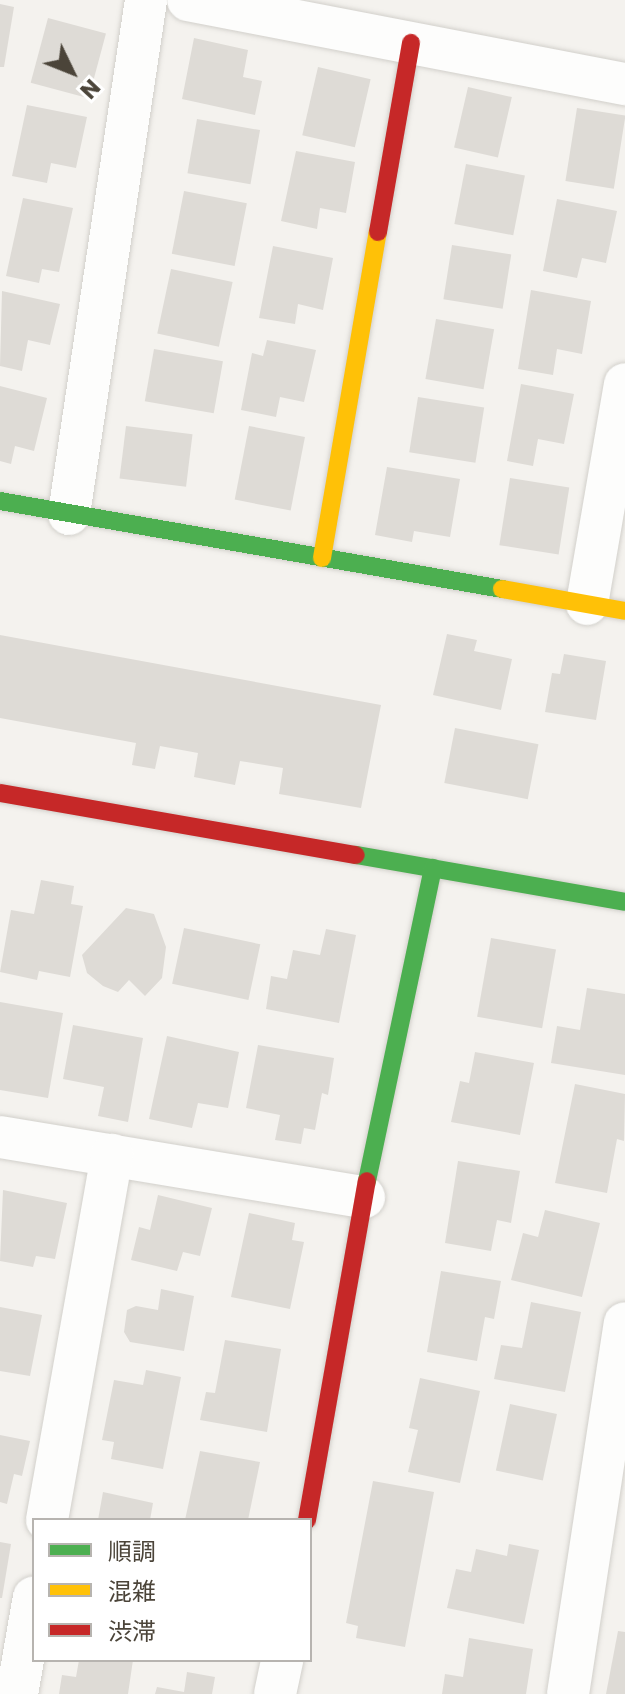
<!DOCTYPE html>
<meta charset="utf-8">
<style>
body{margin:0}
#map{position:relative;width:625px;height:1694px;overflow:hidden;background:#f4f2ee;font-family:Poppins,"Noto Sans JP",sans-serif}
div>[style]{position:absolute}
.building>*{inset:0;background:#dedbd6;transform-origin:0 0}
.roads{filter:drop-shadow(0 0 2px #d2d0cb) drop-shadow(0 0 2px #d2d0cb)}
.street>*{height:42px;margin:-21px;padding:0 21px;transform-origin:21px;border-radius:21px;background:#fdfdfc}
.fast>*{height:18px;margin:-9px;padding:0 9px;transform-origin:9px;border-radius:9px;background:#4caf50}
.slow>*{height:18px;margin:-9px;padding:0 9px;transform-origin:9px;border-radius:9px;background:#ffc107}
.jam>*{height:18px;margin:-9px;padding:0 9px;transform-origin:9px;border-radius:9px;background:#c62828}
span{translate:-50% -50%;white-space:nowrap;text-align:center;line-height:1.15;-webkit-text-stroke:7px #fff;paint-order:stroke}
.legend{position:absolute;left:32px;top:1518px;width:280px;height:144px;box-sizing:border-box;background:#fff;border:2px solid #b7b4b0;margin:0;padding:10px 14px;list-style:none;font-size:24px;color:#4b4439}
.legend li{display:flex;align-items:center;gap:16px;height:40px}
.legend b{width:40px;border:2px solid #b7b4b0}
.north{position:absolute;left:32px;top:32px;width:80px;height:80px;-webkit-text-stroke:6px #fff;paint-order:stroke;rotate:133deg;font-size:22px;font-weight:700;line-height:32px;text-align:center;color:#4b4439}
.north::after{content:'';display:block;margin:auto;width:28px;height:36px;background:#4b4439;clip-path:polygon(50% 0,100% 100%,50% 72%,0 100%)}
</style>
<div id="map">
<div class="building">
<div style="clip-path:polygon(0 4px,14px 7px,4px 67px,0 67px)"></div>
<div style="left:48px;top:18px;width:60px;height:67px;rotate:15deg"></div>
<div style="clip-path:polygon(194px 38px,248px 50px,243px 77px,262px 81px,255px 115px,182px 99px)"></div>
<div style="left:318px;top:67px;width:54px;height:70px;rotate:13deg"></div>
<div style="left:468px;top:87px;width:45px;height:62px;rotate:13deg"></div>
<div style="clip-path:polygon(27px 105px,87px 117px,76px 168px,51px 163px,47px 183px,12px 176px)"></div>
<div style="left:577px;top:108px;width:49px;height:74px;rotate:9deg"></div>
<div style="left:197px;top:119px;width:64px;height:55px;rotate:10deg"></div>
<div style="clip-path:polygon(296px 151px,355px 162px,346px 213px,320px 208px,317px 229px,281px 221px)"></div>
<div style="left:466px;top:164px;width:60px;height:61px;rotate:11deg"></div>
<div style="left:184px;top:191px;width:64px;height:64px;rotate:11deg"></div>
<div style="clip-path:polygon(23px 198px,73px 208px,59px 272px,42px 269px,39px 283px,6px 276px)"></div>
<div style="clip-path:polygon(557px 199px,617px 211px,606px 263px,582px 258px,577px 278px,543px 271px)"></div>
<div style="left:452px;top:245px;width:60px;height:55px;rotate:9deg"></div>
<div style="clip-path:polygon(273px 246px,333px 258px,323px 310px,298px 304px,295px 324px,259px 318px)"></div>
<div style="left:171px;top:269px;width:63px;height:66px;rotate:12deg"></div>
<div style="clip-path:polygon(531px 290px,591px 301px,582px 354px,557px 349px,553px 375px,518px 369px)"></div>
<div style="clip-path:polygon(2px 291px,60px 304px,50px 345px,28px 340px,22px 371px,0 366px)"></div>
<div style="left:436px;top:319px;width:59px;height:61px;rotate:10deg"></div>
<div style="clip-path:polygon(267px 340px,316px 350px,304px 402px,280px 397px,276px 417px,241px 410px,252px 353px,263px 356px)"></div>
<div style="left:154px;top:349px;width:70px;height:53px;rotate:10deg"></div>
<div style="clip-path:polygon(521px 384px,574px 394px,564px 444px,538px 439px,533px 466px,507px 461px)"></div>
<div style="clip-path:polygon(0 386px,47px 398px,34px 451px,15px 446px,11px 464px,0 461px)"></div>
<div style="left:418px;top:397px;width:67px;height:56px;rotate:9deg"></div>
<div style="left:126px;top:426px;width:67px;height:53px;rotate:7deg"></div>
<div style="left:249px;top:426px;width:57px;height:75px;rotate:11deg"></div>
<div style="clip-path:polygon(387px 467px,460px 479px,450px 537px,414px 531px,412px 542px,375px 535px)"></div>
<div style="left:510px;top:478px;width:60px;height:68px;rotate:9deg"></div>
<div style="clip-path:polygon(447px 634px,477px 640px,474px 651px,512px 659px,501px 710px,433px 695px)"></div>
<div style="clip-path:polygon(0 635px,381px 705px,361px 808px,279px 794px,283px 768px,240px 761px,235px 785px,194px 777px,198px 753px,160px 746px,155px 769px,132px 765px,136px 743px,0 718px)"></div>
<div style="clip-path:polygon(564px 654px,606px 661px,596px 720px,545px 712px,552px 673px,560px 674px)"></div>
<div style="left:455px;top:728px;width:85px;height:56px;rotate:11deg"></div>
<div style="clip-path:polygon(41px 880px,74px 886px,71px 904px,83px 906px,70px 977px,39px 971px,37px 980px,0 972px,11px 910px,34px 914px)"></div>
<div style="clip-path:polygon(126px 908px,154px 914px,166px 947px,162px 978px,145px 996px,129px 980px,118px 992px,103px 986px,87px 973px,82px 955px)"></div>
<div style="left:184px;top:928px;width:78px;height:57px;rotate:12deg"></div>
<div style="clip-path:polygon(326px 929px,356px 935px,339px 1023px,266px 1009px,271px 976px,287px 979px,293px 950px,320px 955px)"></div>
<div style="left:491px;top:938px;width:66px;height:80px;rotate:10deg"></div>
<div style="clip-path:polygon(587px 988px,625px 994px,625px 1075px,551px 1063px,557px 1026px,580px 1030px)"></div>
<div style="clip-path:polygon(0 1002px,63px 1013px,48px 1098px,0 1090px)"></div>
<div style="clip-path:polygon(73px 1025px,143px 1038px,128px 1122px,98px 1116px,104px 1087px,63px 1079px)"></div>
<div style="clip-path:polygon(167px 1036px,239px 1052px,228px 1108px,198px 1103px,192px 1128px,149px 1119px)"></div>
<div style="clip-path:polygon(258px 1045px,334px 1058px,328px 1095px,322px 1093px,315px 1130px,304px 1128px,301px 1144px,275px 1140px,280px 1115px,246px 1108px)"></div>
<div style="clip-path:polygon(475px 1052px,534px 1063px,520px 1135px,451px 1122px,460px 1081px,469px 1083px)"></div>
<div style="clip-path:polygon(575px 1084px,625px 1094px,624px 1141px,617px 1139px,607px 1193px,555px 1183px)"></div>
<div style="clip-path:polygon(458px 1161px,520px 1171px,511px 1223px,497px 1220px,491px 1251px,445px 1243px)"></div>
<div style="clip-path:polygon(3px 1190px,67px 1203px,55px 1259px,36px 1256px,33px 1267px,0 1261px)"></div>
<div style="clip-path:polygon(158px 1195px,212px 1208px,200px 1256px,183px 1252px,177px 1271px,131px 1260px,139px 1227px,150px 1230px)"></div>
<div style="clip-path:polygon(545px 1210px,600px 1223px,582px 1297px,511px 1280px,523px 1233px,538px 1237px)"></div>
<div style="clip-path:polygon(249px 1213px,295px 1223px,292px 1240px,304px 1242px,290px 1309px,231px 1297px)"></div>
<div style="clip-path:polygon(441px 1271px,501px 1281px,494px 1319px,485px 1317px,477px 1361px,427px 1352px)"></div>
<div style="clip-path:polygon(161px 1289px,194px 1296px,184px 1351px,130px 1342px,124px 1332px,127px 1310px,136px 1306px,158px 1310px)"></div>
<div style="clip-path:polygon(531px 1302px,581px 1312px,565px 1392px,494px 1379px,501px 1345px,522px 1348px)"></div>
<div style="clip-path:polygon(0 1307px,42px 1315px,30px 1376px,0 1371px)"></div>
<div style="clip-path:polygon(225px 1340px,281px 1349px,267px 1432px,200px 1420px,206px 1392px,215px 1393px)"></div>
<div style="clip-path:polygon(146px 1370px,181px 1377px,163px 1469px,111px 1459px,114px 1442px,102px 1440px,114px 1380px,143px 1385px)"></div>
<div style="clip-path:polygon(420px 1378px,480px 1391px,460px 1483px,408px 1472px,418px 1430px,409px 1428px)"></div>
<div style="left:510px;top:1404px;width:48px;height:68px;rotate:12deg"></div>
<div style="clip-path:polygon(0 1435px,30px 1441px,22px 1476px,14px 1474px,7px 1504px,0 1502px)"></div>
<div style="clip-path:polygon(200px 1451px,260px 1462px,248px 1520px,185px 1520px)"></div>
<div style="clip-path:polygon(373px 1481px,434px 1492px,405px 1647px,356px 1638px,358px 1626px,346px 1623px)"></div>
<div style="clip-path:polygon(103px 1492px,153px 1503px,150px 1520px,98px 1520px)"></div>
<div style="clip-path:polygon(0 1542px,11px 1544px,2px 1598px,0 1598px)"></div>
<div style="clip-path:polygon(509px 1544px,539px 1550px,524px 1624px,447px 1608px,456px 1569px,471px 1572px,476px 1549px,507px 1556px)"></div>
<div style="clip-path:polygon(618px 1631px,625px 1632px,625px 1694px,606px 1694px)"></div>
<div style="clip-path:polygon(469px 1638px,533px 1649px,526px 1694px,442px 1694px,445px 1674px,463px 1677px)"></div>
<div style="clip-path:polygon(79px 1660px,133px 1660px,128px 1694px,59px 1694px,62px 1675px,76px 1677px)"></div>
<div style="clip-path:polygon(187px 1672px,215px 1677px,212px 1694px,155px 1694px,157px 1687px,184px 1692px)"></div>
</div>
<div class="roads">
<div class="street">
<div style="left:188px;top:0;width:445px;rotate:10.9deg"></div>
<div style="left:69px;top:514px;width:520px;rotate:-81.48deg"></div>
<div style="left:587px;top:604px;width:223px;rotate:-80.2deg"></div>
<div style="left:0;top:1137px;width:369px;rotate:9.4deg"></div>
<div style="left:47px;top:1520px;width:371px;rotate:-79.9deg"></div>
<div style="left:17px;top:1694px;width:98px;rotate:-80.1deg"></div>
<div style="left:275px;top:1694px;width:35px;rotate:-78deg"></div>
<div style="left:568px;top:1694px;width:375px;rotate:-81.3deg"></div>
</div>
<div class="fast">
<div style="left:0;top:501px;width:510px;rotate:9.94deg"></div>
<div style="left:356px;top:855px;width:273px;rotate:9.9deg"></div>
<div style="left:367px;top:1181px;width:320px;rotate:-78.1deg"></div>
</div>
<div class="slow">
<div style="left:322px;top:558px;width:331px;rotate:-80.3deg"></div>
<div style="left:502px;top:589px;width:125px;rotate:10.1deg"></div>
</div>
<div class="jam">
<div style="left:378px;top:232px;width:192px;rotate:-80.1deg"></div>
<div style="left:0;top:793px;width:361px;rotate:9.9deg"></div>
<div style="left:307px;top:1520px;width:344px;rotate:-80deg"></div>
</div>
</div>
<ul class="legend">
<li><b style="height:10px;background:#4caf50"></b>順調</li>
<li><b style="height:10px;background:#ffc107"></b>混雑</li>
<li><b style="height:10px;background:#c62828"></b>渋滞</li>
</ul>
<div class="north">N</div>
</div>
